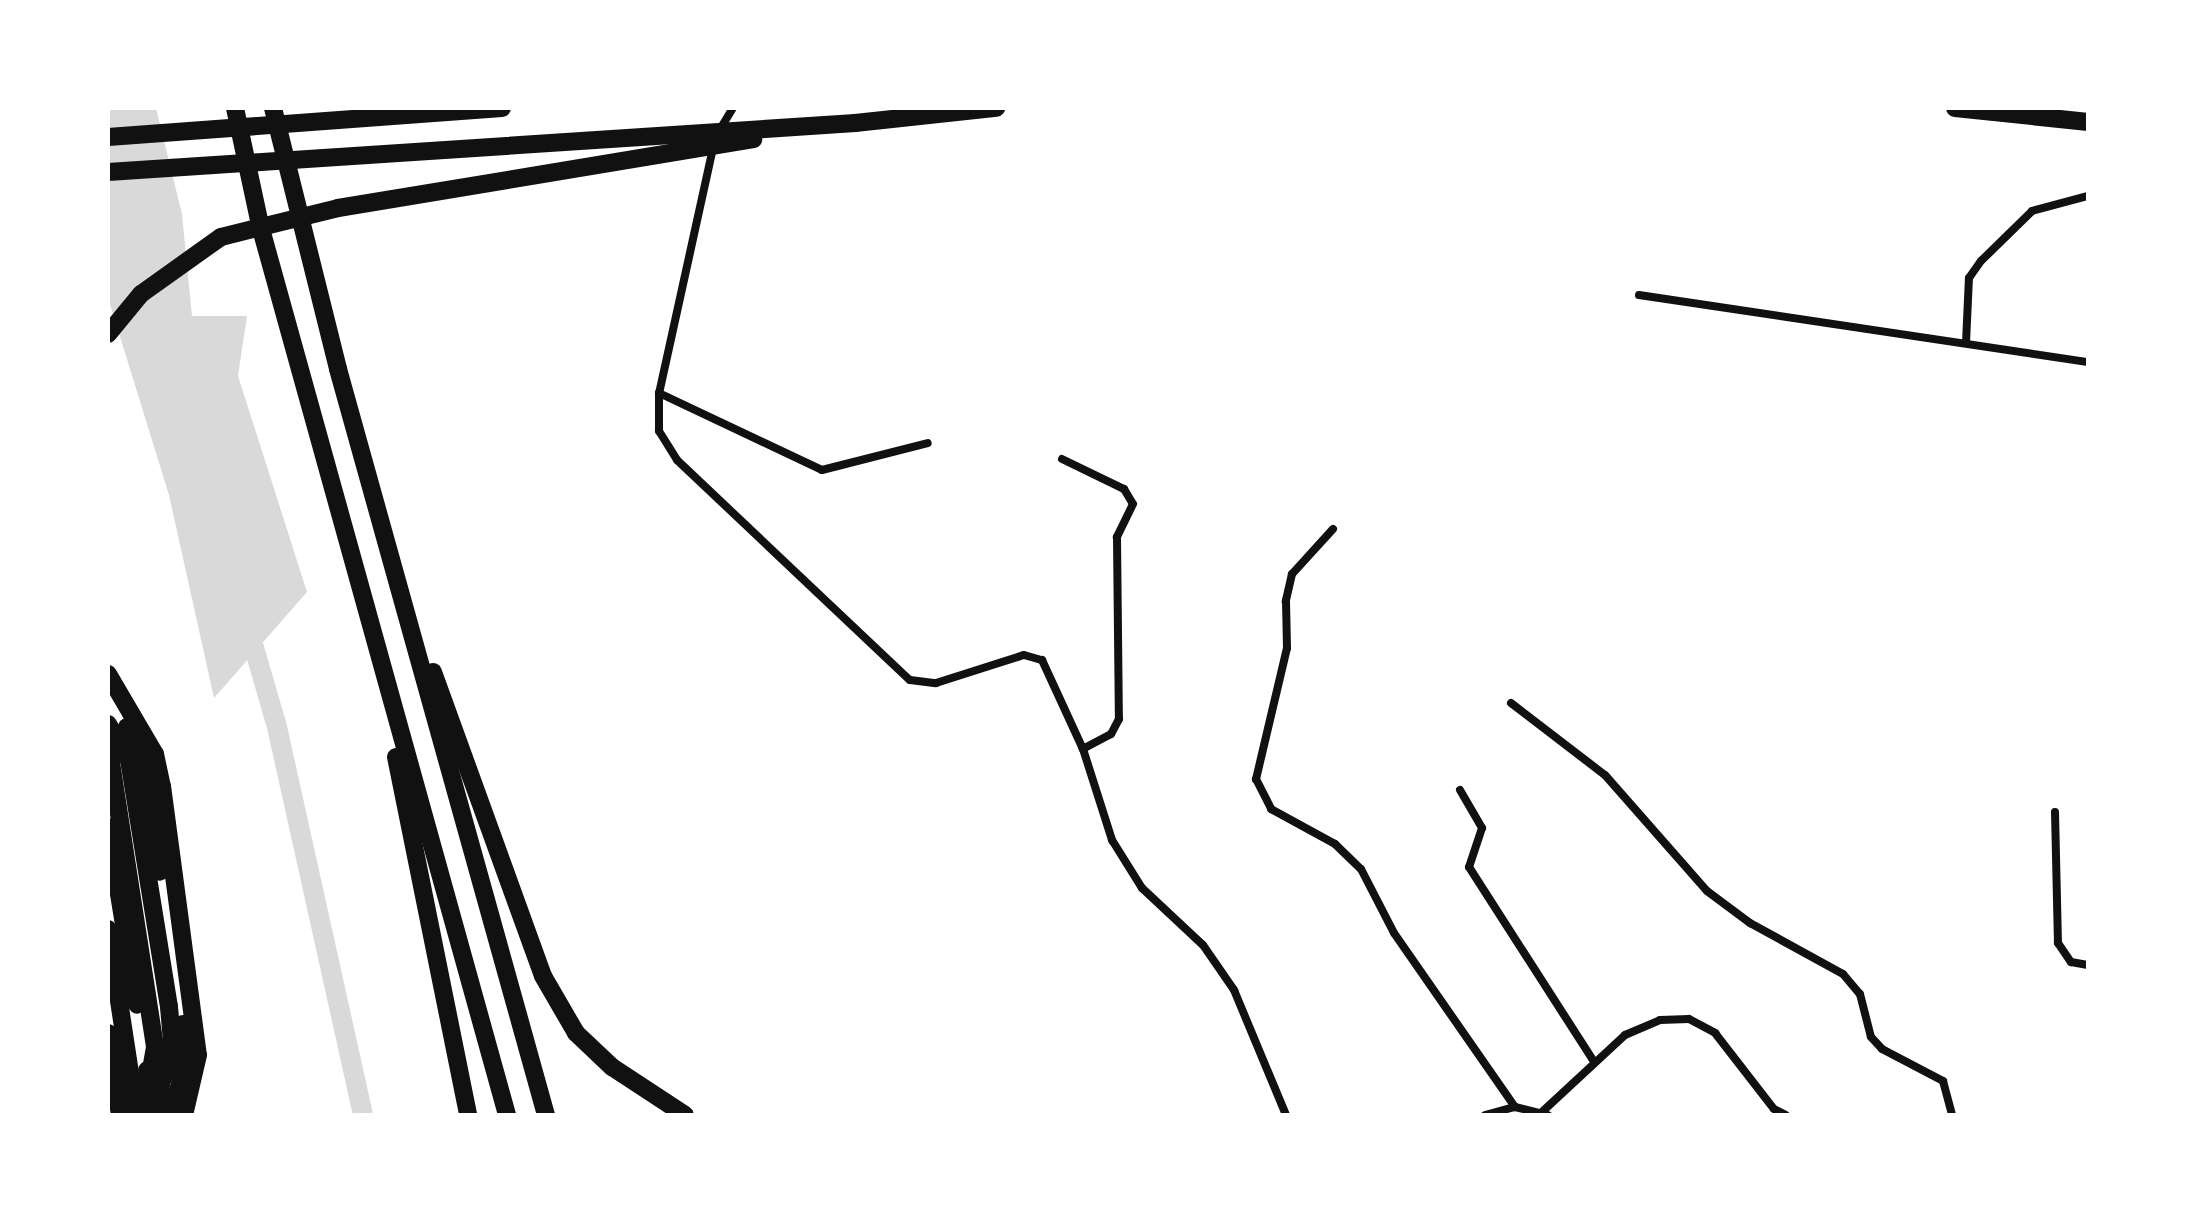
<!DOCTYPE html>
<style>
body{margin:0}
#map{position:relative;width:2196px;height:1223px;overflow:hidden;background:#fff;font-family:Helvetica,sans-serif}
div>[style]{position:absolute}
.water>*{inset:0;background:#d9d9d9}
.canal>*{height:20px;margin:-10px;padding:0 10px;transform-origin:10px;border-radius:10px;background:#d9d9d9}
.minor>*{height:8px;margin:-4px;padding:0 4px;transform-origin:4px;border-radius:4px;background:#111}
.motorway>*{height:18px;margin:-9px;padding:0 9px;transform-origin:9px;border-radius:9px;background:#111}
span{translate:-50% -50%;white-space:nowrap;text-align:center;line-height:1.15;-webkit-text-stroke:7px #fff;paint-order:stroke}
.frame{position:absolute;inset:0;border:110px solid #fff;pointer-events:none}
</style>
<div id="map">
<div class="water">
<div style="clip-path:polygon(108px 108px,156px 108px,182px 214px,192px 316px,247px 316px,238px 376px,307px 592px,214px 698px,169px 495px,108px 298px)"></div>
</div>
<div class="canal">
<div style="left:248px;top:627px;width:104px;rotate:73.8deg"></div>
<div style="left:277px;top:727px;width:397px;rotate:77.5deg"></div>
</div>
<div class="minor">
<div style="left:719px;top:131px;width:27px;rotate:-59deg"></div>
<div style="left:713px;top:148px;width:251px;rotate:102.4deg"></div>
<div style="left:659px;top:393px;width:38px;rotate:90deg"></div>
<div style="left:659px;top:431px;width:34px;rotate:58deg"></div>
<div style="left:677px;top:460px;width:320px;rotate:43.4deg"></div>
<div style="left:910px;top:680px;width:26px;rotate:7deg"></div>
<div style="left:936px;top:683px;width:92px;rotate:-17.7deg"></div>
<div style="left:1024px;top:655px;width:19px;rotate:16deg"></div>
<div style="left:1042px;top:660px;width:98px;rotate:65.3deg"></div>
<div style="left:1083px;top:749px;width:96px;rotate:72.3deg"></div>
<div style="left:1112px;top:840px;width:57px;rotate:58deg"></div>
<div style="left:1142px;top:888px;width:83px;rotate:43.1deg"></div>
<div style="left:1203px;top:945px;width:55px;rotate:55.4deg"></div>
<div style="left:1234px;top:990px;width:135px;rotate:67.4deg"></div>
<div style="left:1639px;top:295px;width:454px;rotate:8.5deg"></div>
<div style="left:1966px;top:343px;width:65px;rotate:-87.4deg"></div>
<div style="left:1969px;top:278px;width:21px;rotate:-55deg"></div>
<div style="left:1981px;top:261px;width:71px;rotate:-44.4deg"></div>
<div style="left:2032px;top:211px;width:58px;rotate:-15deg"></div>
<div style="left:659px;top:393px;width:180px;rotate:25.3deg"></div>
<div style="left:822px;top:470px;width:109px;rotate:-14.3deg"></div>
<div style="left:1062px;top:459px;width:69px;rotate:25.8deg"></div>
<div style="left:1124px;top:489px;width:17px;rotate:59deg"></div>
<div style="left:1133px;top:504px;width:37px;rotate:116deg"></div>
<div style="left:1117px;top:537px;width:182px;rotate:89.4deg"></div>
<div style="left:1119px;top:719px;width:17px;rotate:118deg"></div>
<div style="left:1111px;top:734px;width:32px;rotate:152deg"></div>
<div style="left:1333px;top:529px;width:61px;rotate:132.3deg"></div>
<div style="left:1292px;top:574px;width:28px;rotate:103deg"></div>
<div style="left:1286px;top:601px;width:47px;rotate:88.8deg"></div>
<div style="left:1287px;top:648px;width:135px;rotate:103.3deg"></div>
<div style="left:1256px;top:779px;width:34px;rotate:63deg"></div>
<div style="left:1271px;top:809px;width:73px;rotate:28.7deg"></div>
<div style="left:1335px;top:844px;width:36px;rotate:44deg"></div>
<div style="left:1361px;top:869px;width:72px;rotate:62.7deg"></div>
<div style="left:1394px;top:933px;width:212px;rotate:55.2deg"></div>
<div style="left:1511px;top:703px;width:118px;rotate:37.5deg"></div>
<div style="left:1605px;top:775px;width:154px;rotate:48.7deg"></div>
<div style="left:1707px;top:891px;width:54px;rotate:36.7deg"></div>
<div style="left:1750px;top:923px;width:106px;rotate:28.7deg"></div>
<div style="left:1843px;top:974px;width:26px;rotate:50deg"></div>
<div style="left:1860px;top:994px;width:44px;rotate:75.7deg"></div>
<div style="left:1871px;top:1037px;width:16px;rotate:47deg"></div>
<div style="left:1882px;top:1049px;width:69px;rotate:27.7deg"></div>
<div style="left:1943px;top:1081px;width:35px;rotate:75deg"></div>
<div style="left:1460px;top:790px;width:44px;rotate:59.9deg"></div>
<div style="left:1482px;top:828px;width:41px;rotate:108.4deg"></div>
<div style="left:1469px;top:867px;width:229px;rotate:57.3deg"></div>
<div style="left:2055px;top:812px;width:131px;rotate:88.7deg"></div>
<div style="left:2058px;top:943px;width:23px;rotate:56deg"></div>
<div style="left:2071px;top:962px;width:17px;rotate:10deg"></div>
<div style="left:1543px;top:1111px;width:112px;rotate:-42.8deg"></div>
<div style="left:1625px;top:1035px;width:38px;rotate:-23deg"></div>
<div style="left:1660px;top:1020px;width:29px;rotate:-2deg"></div>
<div style="left:1689px;top:1019px;width:30px;rotate:28deg"></div>
<div style="left:1715px;top:1033px;width:96px;rotate:52.2deg"></div>
<div style="left:1774px;top:1109px;width:13px;rotate:27deg"></div>
<div style="left:1485px;top:1115px;width:31px;rotate:-15deg"></div>
<div style="left:1515px;top:1107px;width:34px;rotate:14deg"></div>
</div>
<div class="motorway">
<div style="left:235px;top:108px;width:124px;rotate:77.9deg"></div>
<div style="left:261px;top:229px;width:920px;rotate:74.48deg"></div>
<div style="left:273px;top:108px;width:269px;rotate:76deg"></div>
<div style="left:338px;top:369px;width:774px;rotate:74.42deg"></div>
<div style="left:1955px;top:108px;width:134px;rotate:6deg"></div>
<div style="left:108px;top:137px;width:395px;rotate:-4.2deg"></div>
<div style="left:108px;top:172px;width:749px;rotate:-3.75deg"></div>
<div style="left:855px;top:123px;width:142px;rotate:-6.1deg"></div>
<div style="left:108px;top:334px;width:52px;rotate:-50.5deg"></div>
<div style="left:141px;top:294px;width:98px;rotate:-35.5deg"></div>
<div style="left:221px;top:237px;width:121px;rotate:-13.9deg"></div>
<div style="left:338px;top:208px;width:421px;rotate:-9.4deg"></div>
<div style="left:433px;top:672px;width:323px;rotate:70.1deg"></div>
<div style="left:543px;top:976px;width:66px;rotate:59.9deg"></div>
<div style="left:576px;top:1033px;width:50px;rotate:43.4deg"></div>
<div style="left:612px;top:1067px;width:87px;rotate:33.3deg"></div>
<div style="left:108px;top:674px;width:93px;rotate:59.6deg"></div>
<div style="left:155px;top:754px;width:33px;rotate:78deg"></div>
<div style="left:162px;top:786px;width:271px;rotate:82.4deg"></div>
<div style="left:198px;top:1055px;width:62px;rotate:103.1deg"></div>
<div style="left:108px;top:724px;width:42px;rotate:59.7deg"></div>
<div style="left:129px;top:760px;width:250px;rotate:80.8deg"></div>
<div style="left:169px;top:1007px;width:37px;rotate:85deg"></div>
<div style="left:172px;top:1044px;width:73px;rotate:105deg"></div>
<div style="left:127px;top:727px;width:38px;rotate:65deg"></div>
<div style="left:143px;top:761px;width:112px;rotate:81.3deg"></div>
<div style="left:108px;top:743px;width:308px;rotate:81.2deg"></div>
<div style="left:155px;top:1047px;width:35px;rotate:100deg"></div>
<div style="left:396px;top:757px;width:365px;rotate:78.6deg"></div>
<div style="left:108px;top:827px;width:180px;rotate:80.7deg"></div>
<div style="left:108px;top:929px;width:185px;rotate:81.3deg"></div>
<div style="left:108px;top:1033px;width:83px;rotate:81.7deg"></div>
<div style="left:137px;top:1115px;width:36px;rotate:-71deg"></div>
<div style="left:149px;top:1081px;width:11px;rotate:-100deg"></div>
<div style="left:169px;top:1115px;width:32px;rotate:-70deg"></div>
<div style="left:180px;top:1085px;width:61px;rotate:-87.2deg"></div>
</div>
<div class="frame"></div>
</div>
